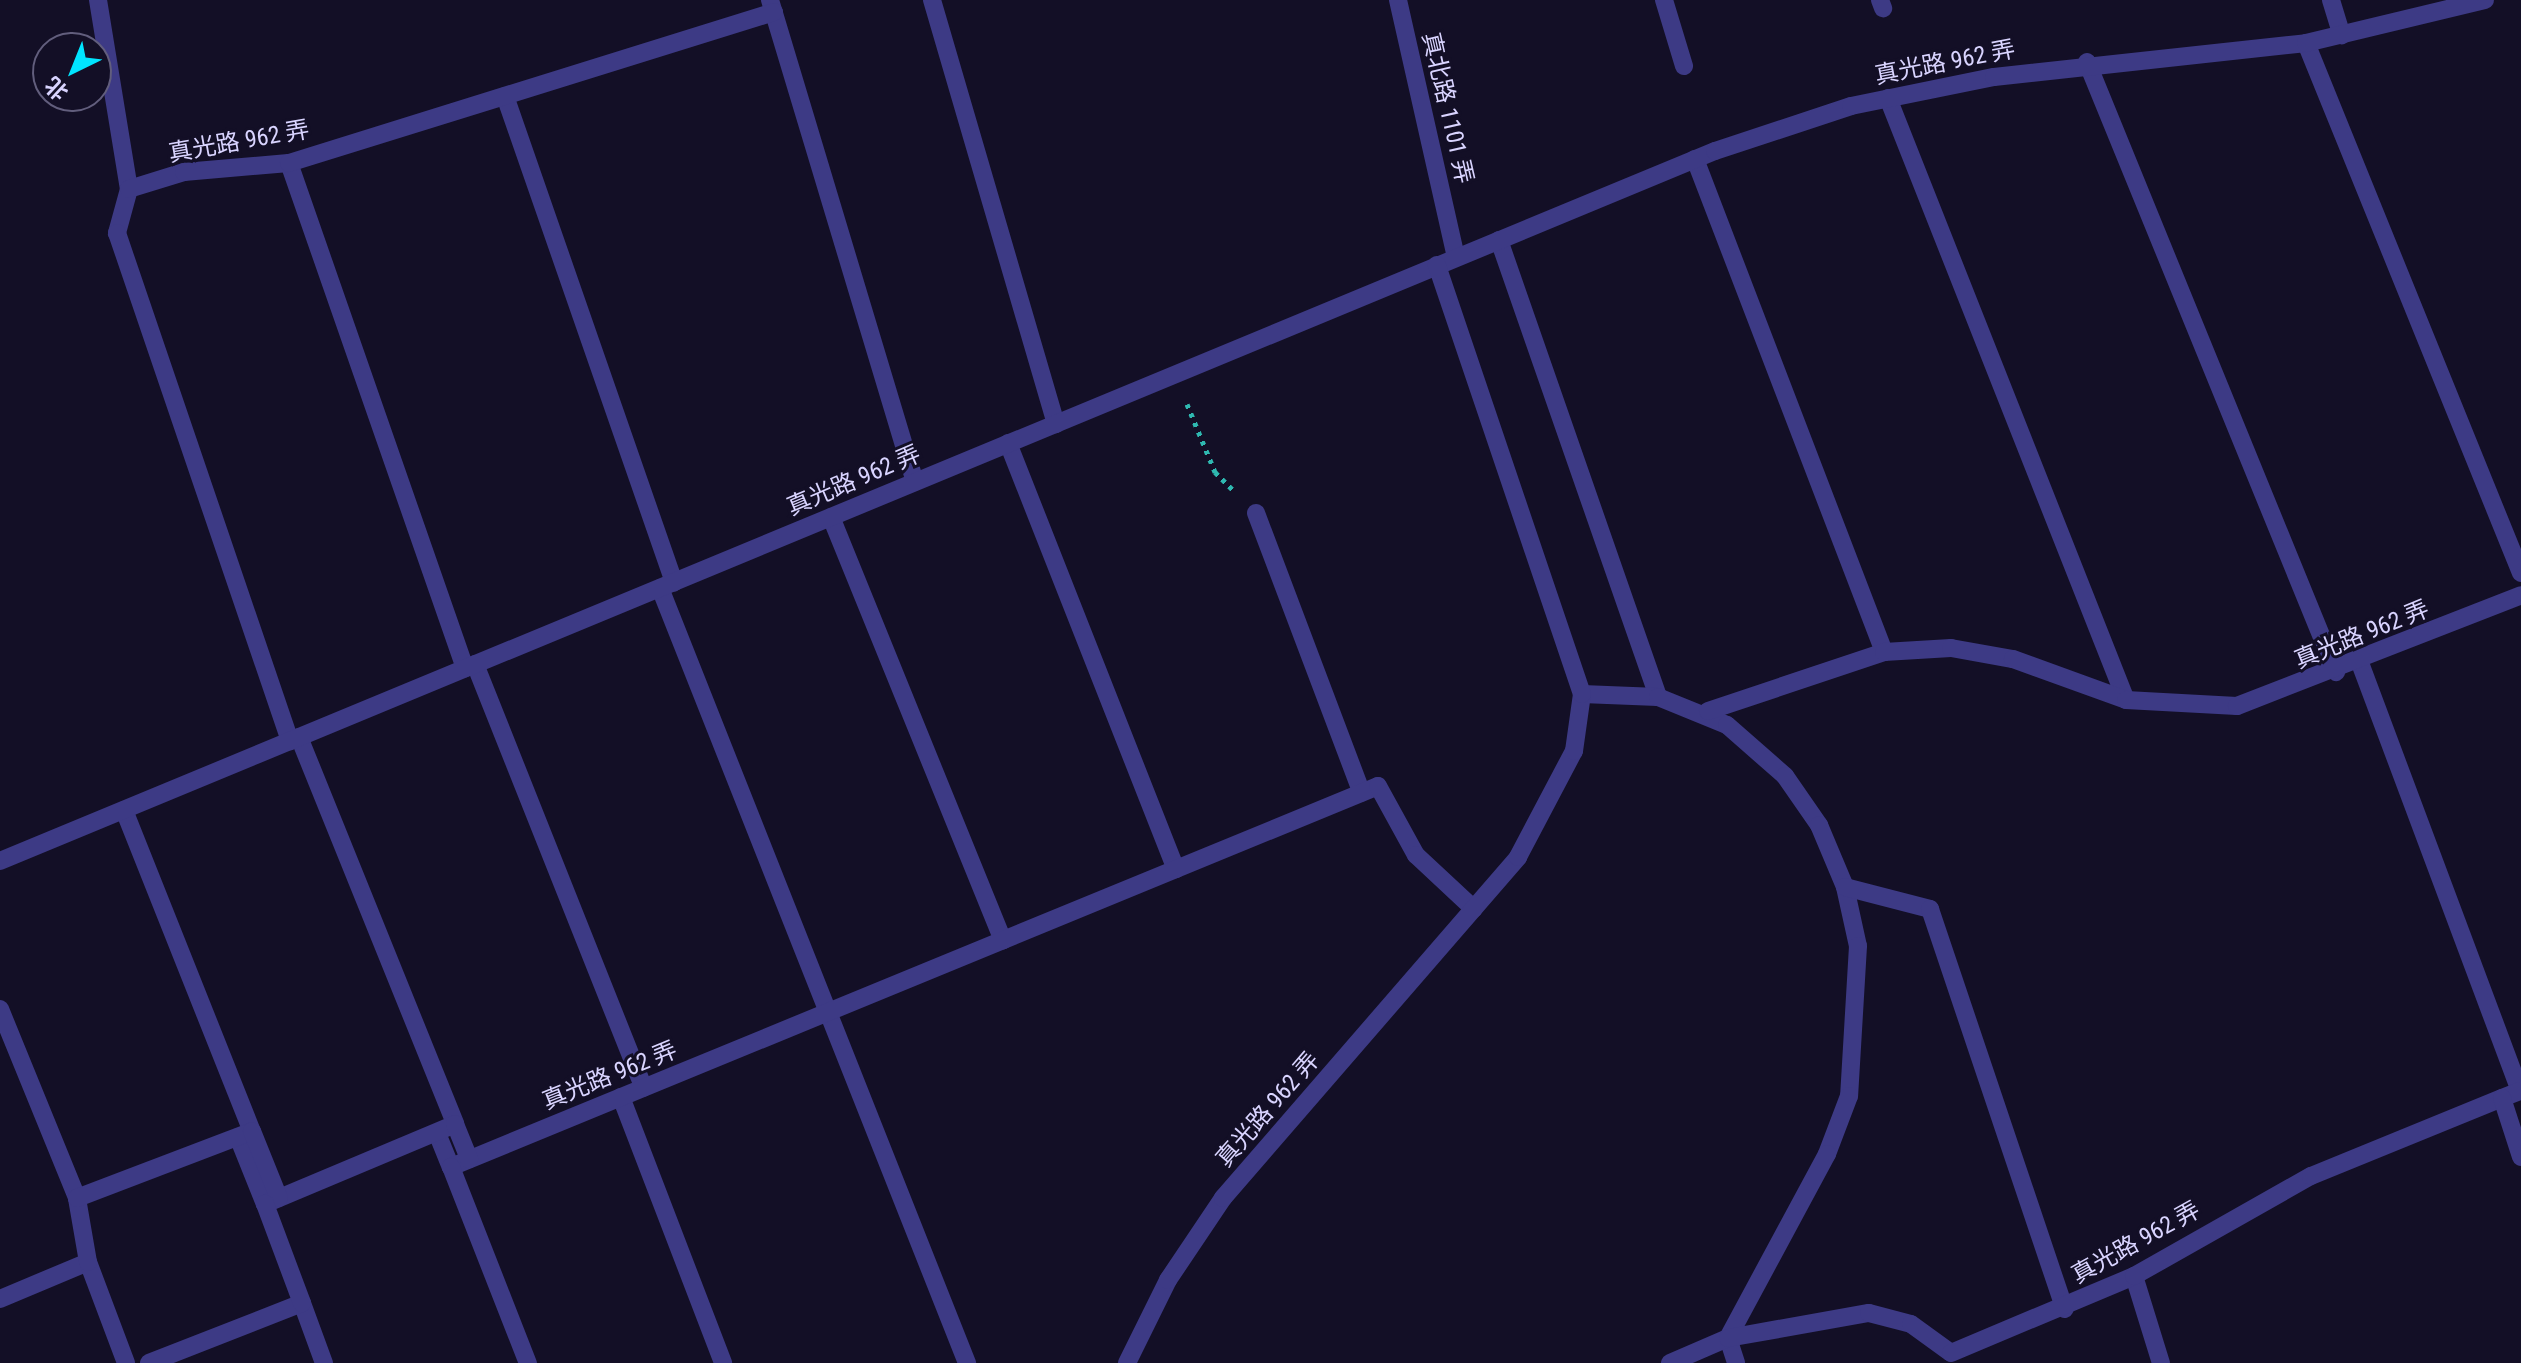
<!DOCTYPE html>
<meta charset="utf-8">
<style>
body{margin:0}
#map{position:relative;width:2521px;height:1363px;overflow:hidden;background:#130f26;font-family:"Roboto Condensed","Noto Sans SC",sans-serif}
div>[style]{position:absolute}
.path>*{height:5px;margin-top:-2.5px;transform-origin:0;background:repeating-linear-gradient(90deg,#2fb8b0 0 4px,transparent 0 10px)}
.lane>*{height:18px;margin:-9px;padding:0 9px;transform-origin:9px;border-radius:9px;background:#3d3a85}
span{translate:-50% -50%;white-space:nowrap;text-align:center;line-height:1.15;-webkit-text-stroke:6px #130f26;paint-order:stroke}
.street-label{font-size:24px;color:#d9d4ff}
.north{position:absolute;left:32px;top:32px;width:80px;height:80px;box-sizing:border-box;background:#130f26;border:2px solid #625e7d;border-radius:50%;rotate:223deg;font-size:22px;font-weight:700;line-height:32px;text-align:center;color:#d9d4ff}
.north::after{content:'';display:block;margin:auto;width:28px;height:36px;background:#00e5ff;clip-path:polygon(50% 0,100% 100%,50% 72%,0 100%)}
</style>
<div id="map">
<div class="path">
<div style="left:1187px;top:404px;width:74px;rotate:67.6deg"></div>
<div style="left:1215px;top:472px;width:28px;rotate:45deg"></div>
</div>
<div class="lane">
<div style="left:98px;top:0;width:192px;rotate:80.7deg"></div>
<div style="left:129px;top:189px;width:46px;rotate:105.3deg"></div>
<div style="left:117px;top:233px;width:537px;rotate:71.19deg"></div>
<div style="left:770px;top:0;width:503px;rotate:73.26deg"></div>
<div style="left:932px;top:0;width:442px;rotate:73.7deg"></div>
<div style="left:1398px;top:0;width:263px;rotate:77.3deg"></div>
<div style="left:1664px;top:0;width:69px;rotate:73.1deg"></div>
<div style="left:1880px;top:0;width:9px;rotate:69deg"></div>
<div style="left:2331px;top:0;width:37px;rotate:73deg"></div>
<div style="left:2306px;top:43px;width:572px;rotate:67.92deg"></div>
<div style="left:2087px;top:62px;width:659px;rotate:67.79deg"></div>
<div style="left:505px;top:96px;width:515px;rotate:70.83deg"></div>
<div style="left:1888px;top:98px;width:647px;rotate:68.43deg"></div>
<div style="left:1695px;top:159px;width:528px;rotate:69.02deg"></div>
<div style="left:289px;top:163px;width:535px;rotate:70.79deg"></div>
<div style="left:129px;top:189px;width:58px;rotate:-17.2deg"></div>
<div style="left:184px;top:172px;width:105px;rotate:-4.9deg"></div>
<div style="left:289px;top:163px;width:508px;rotate:-17.29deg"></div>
<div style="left:1499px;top:240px;width:484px;rotate:70.8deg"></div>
<div style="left:1008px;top:443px;width:458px;rotate:68.5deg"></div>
<div style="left:1256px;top:513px;width:299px;rotate:69.3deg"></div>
<div style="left:831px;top:517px;width:457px;rotate:67.9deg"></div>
<div style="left:660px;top:588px;width:834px;rotate:68.39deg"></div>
<div style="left:2360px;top:663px;width:457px;rotate:69.5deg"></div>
<div style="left:2520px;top:1091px;width:19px;rotate:159deg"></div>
<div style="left:475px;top:664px;width:456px;rotate:68.3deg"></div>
<div style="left:1582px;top:694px;width:76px;rotate:2.3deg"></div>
<div style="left:1658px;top:697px;width:74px;rotate:22.1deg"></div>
<div style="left:1727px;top:725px;width:77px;rotate:41.3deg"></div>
<div style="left:1785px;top:776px;width:60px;rotate:55.2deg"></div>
<div style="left:1819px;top:825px;width:67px;rotate:67.2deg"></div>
<div style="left:1845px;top:887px;width:60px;rotate:77.6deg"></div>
<div style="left:1858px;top:946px;width:150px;rotate:93.4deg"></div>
<div style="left:1849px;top:1096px;width:62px;rotate:110.8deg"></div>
<div style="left:1827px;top:1154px;width:209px;rotate:118.3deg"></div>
<div style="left:1728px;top:1338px;width:26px;rotate:72deg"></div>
<div style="left:1708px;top:711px;width:186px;rotate:-18.5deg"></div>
<div style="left:1884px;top:652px;width:67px;rotate:-3.4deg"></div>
<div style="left:1951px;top:648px;width:63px;rotate:10.1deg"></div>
<div style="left:2013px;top:659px;width:120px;rotate:19.9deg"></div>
<div style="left:2126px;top:700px;width:111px;rotate:3.1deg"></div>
<div style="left:2237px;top:706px;width:305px;rotate:-21.3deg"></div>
<div style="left:299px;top:737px;width:417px;rotate:68deg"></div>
<div style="left:124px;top:810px;width:346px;rotate:68.3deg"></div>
<div style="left:0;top:861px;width:1856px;rotate:-22.49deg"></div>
<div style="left:1715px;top:151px;width:143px;rotate:-18.3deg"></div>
<div style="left:1851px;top:106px;width:146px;rotate:-11.5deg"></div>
<div style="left:1994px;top:77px;width:314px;rotate:-6.2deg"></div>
<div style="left:2306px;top:43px;width:184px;rotate:-13.5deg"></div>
<div style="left:1845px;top:887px;width:88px;rotate:14.5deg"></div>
<div style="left:1930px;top:909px;width:422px;rotate:71.4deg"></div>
<div style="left:0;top:1009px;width:204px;rotate:67.8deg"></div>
<div style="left:621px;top:1097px;width:285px;rotate:69deg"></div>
<div style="left:437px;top:1133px;width:37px;rotate:68deg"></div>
<div style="left:451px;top:1167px;width:1002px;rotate:-22.34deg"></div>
<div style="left:1378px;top:786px;width:79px;rotate:61.2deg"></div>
<div style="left:1416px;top:855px;width:79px;rotate:43deg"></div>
<div style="left:238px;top:1137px;width:72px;rotate:68.1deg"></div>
<div style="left:265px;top:1204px;width:206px;rotate:-22.8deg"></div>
<div style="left:455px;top:1124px;width:38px;rotate:68deg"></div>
<div style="left:451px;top:1167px;width:211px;rotate:68.6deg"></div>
<div style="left:2134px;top:1276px;width:91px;rotate:72.8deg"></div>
<div style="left:0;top:1299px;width:95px;rotate:-22.8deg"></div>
<div style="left:302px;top:1303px;width:64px;rotate:69.9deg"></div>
<div style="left:126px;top:1363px;width:108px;rotate:-110.6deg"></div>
<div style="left:88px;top:1262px;width:65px;rotate:-99.8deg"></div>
<div style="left:77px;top:1198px;width:187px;rotate:-20.9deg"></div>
<div style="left:252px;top:1131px;width:72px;rotate:68.1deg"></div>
<div style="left:149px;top:1363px;width:164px;rotate:-21.4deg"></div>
<div style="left:302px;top:1303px;width:106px;rotate:-110.5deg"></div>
<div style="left:1127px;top:1363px;width:93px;rotate:-63.7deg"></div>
<div style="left:1168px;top:1280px;width:99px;rotate:-56.1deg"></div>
<div style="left:1223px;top:1198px;width:451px;rotate:-49.1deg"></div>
<div style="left:1518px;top:857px;width:120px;rotate:-62.2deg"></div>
<div style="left:1574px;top:751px;width:58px;rotate:-82deg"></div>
<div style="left:1582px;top:694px;width:453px;rotate:-108.7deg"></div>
<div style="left:1670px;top:1363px;width:63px;rotate:-23.3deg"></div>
<div style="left:1728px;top:1338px;width:143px;rotate:-10.1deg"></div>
<div style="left:1869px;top:1313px;width:43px;rotate:14.7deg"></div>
<div style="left:1911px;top:1324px;width:49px;rotate:35.9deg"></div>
<div style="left:1951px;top:1353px;width:199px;rotate:-22.8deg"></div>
<div style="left:2134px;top:1276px;width:203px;rotate:-29.5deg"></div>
<div style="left:2311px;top:1176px;width:206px;rotate:-22.2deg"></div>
<div style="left:2502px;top:1098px;width:62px;rotate:72.1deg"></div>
</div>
<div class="street-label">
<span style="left:1945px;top:63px;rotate:-11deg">真光路 962 弄</span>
<span style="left:1447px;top:108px;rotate:77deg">真北路 1101 弄</span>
<span style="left:239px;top:142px;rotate:-10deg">真光路 962 弄</span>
<span style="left:854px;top:481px;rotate:-23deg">真光路 962 弄</span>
<span style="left:2362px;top:635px;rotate:-22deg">真光路 962 弄</span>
<span style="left:610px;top:1076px;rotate:-22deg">真光路 962 弄</span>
<span style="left:1268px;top:1110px;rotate:-49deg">真光路 962 弄</span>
<span style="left:2136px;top:1243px;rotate:-29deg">真光路 962 弄</span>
</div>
<div class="north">北</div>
</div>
